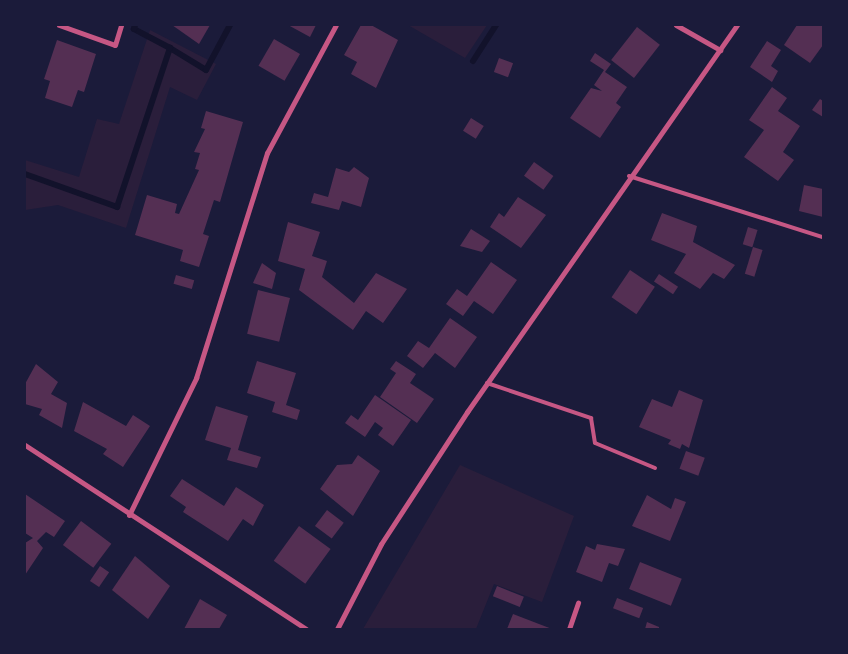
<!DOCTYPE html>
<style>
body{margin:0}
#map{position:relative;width:848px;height:654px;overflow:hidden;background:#1b1b3a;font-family:"IBM Plex Sans",sans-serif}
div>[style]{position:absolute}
.green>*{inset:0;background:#2a1e3b}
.stream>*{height:6px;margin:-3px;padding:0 3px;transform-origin:3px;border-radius:3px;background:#12122b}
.building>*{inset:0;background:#542f53;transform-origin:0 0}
.service>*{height:4px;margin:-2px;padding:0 2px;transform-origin:2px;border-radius:2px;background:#c65784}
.minor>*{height:5px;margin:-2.5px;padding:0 2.5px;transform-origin:2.5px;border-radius:2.5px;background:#c65784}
span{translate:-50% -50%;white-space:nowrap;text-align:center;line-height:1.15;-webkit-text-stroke:5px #1b1b3a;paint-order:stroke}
.frame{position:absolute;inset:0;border:26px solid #1b1b3a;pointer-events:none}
</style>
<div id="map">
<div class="green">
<div style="clip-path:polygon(408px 25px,487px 25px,465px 58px)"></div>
<div style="clip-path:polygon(150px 30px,216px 64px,197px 100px,170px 87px,126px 228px,58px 205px,25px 210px,25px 160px,79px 177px,97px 119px,119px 124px)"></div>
<div style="clip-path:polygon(460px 465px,574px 516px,542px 602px,494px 584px,476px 629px,363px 629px)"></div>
</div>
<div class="stream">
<div style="left:170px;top:48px;width:42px;rotate:31.4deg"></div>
<div style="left:206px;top:70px;width:51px;rotate:-61.9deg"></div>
<div style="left:473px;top:61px;width:43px;rotate:-57.4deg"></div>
<div style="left:25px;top:174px;width:98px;rotate:19.7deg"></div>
<div style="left:117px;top:207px;width:168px;rotate:-71.6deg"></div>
<div style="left:170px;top:48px;width:41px;rotate:-152.2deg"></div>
<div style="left:134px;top:29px;width:4px;rotate:-76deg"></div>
</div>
<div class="building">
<div style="clip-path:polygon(172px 25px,210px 25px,199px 44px)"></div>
<div style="clip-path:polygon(288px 25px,316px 25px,310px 37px)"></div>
<div style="clip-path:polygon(361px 25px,371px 25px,398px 40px,376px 88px,351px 74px,357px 62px,344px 55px)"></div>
<div style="clip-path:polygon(797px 25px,823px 25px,823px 45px,810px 63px,784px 45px)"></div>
<div style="left:637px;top:27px;width:29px;height:42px;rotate:38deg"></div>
<div style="left:274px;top:39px;width:30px;height:31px;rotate:30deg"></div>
<div style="clip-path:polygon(57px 40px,96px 54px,84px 92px,78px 90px,72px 107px,45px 98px,50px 81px,44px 79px)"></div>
<div style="clip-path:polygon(767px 41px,781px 50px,771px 66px,778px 71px,772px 82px,750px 67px)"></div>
<div style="clip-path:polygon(595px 53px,611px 64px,605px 72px,627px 87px,616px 103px,621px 107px,600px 138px,570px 118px,591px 88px,602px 91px,594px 85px,604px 70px,590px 61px)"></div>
<div style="left:499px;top:58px;width:15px;height:15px;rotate:20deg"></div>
<div style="clip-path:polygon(772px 87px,787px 98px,778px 111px,800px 126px,783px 152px,794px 160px,778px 181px,744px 157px,764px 130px,749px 120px)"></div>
<div style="clip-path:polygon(820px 99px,823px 101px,823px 117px,812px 110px)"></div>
<div style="clip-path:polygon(206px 111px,243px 122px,220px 202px,214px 200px,203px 234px,209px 236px,199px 267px,180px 261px,183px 250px,135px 235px,147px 195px,177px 204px,175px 213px,179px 214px,199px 170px,195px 169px,200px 153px,194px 152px,205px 129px,201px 128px)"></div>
<div style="left:471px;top:118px;width:15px;height:15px;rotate:32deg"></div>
<div style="left:534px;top:162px;width:24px;height:17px;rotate:36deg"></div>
<div style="clip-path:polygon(354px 167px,369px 178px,361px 207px,342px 201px,339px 210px,311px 203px,314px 193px,328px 197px,336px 168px,349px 172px)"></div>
<div style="clip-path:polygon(804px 185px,823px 189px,823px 217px,799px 211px)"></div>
<div style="clip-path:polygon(518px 197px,546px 215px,521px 248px,490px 227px,499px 213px,504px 217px)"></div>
<div style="clip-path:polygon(662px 213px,697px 226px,693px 242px,735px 265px,724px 279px,713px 273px,700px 289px,674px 273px,686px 254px,651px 240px)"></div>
<div style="clip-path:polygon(288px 222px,320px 232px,312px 256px,327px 261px,322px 277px,354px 303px,376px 273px,407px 289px,383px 323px,366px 311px,353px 330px,299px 290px,305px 269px,278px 261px)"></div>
<div style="left:748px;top:227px;width:10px;height:18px;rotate:17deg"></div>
<div style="clip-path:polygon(471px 229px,490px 241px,482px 252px,460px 246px)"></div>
<div style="left:753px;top:247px;width:10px;height:28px;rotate:17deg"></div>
<div style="clip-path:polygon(491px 262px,517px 280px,493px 314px,474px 301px,463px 316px,446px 304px,457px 289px,467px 296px)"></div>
<div style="clip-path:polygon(262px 263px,276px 273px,272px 289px,253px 283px)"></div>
<div style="left:630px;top:270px;width:30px;height:33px;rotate:34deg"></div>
<div style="left:659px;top:274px;width:23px;height:9px;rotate:34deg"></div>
<div style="left:176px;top:275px;width:19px;height:9px;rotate:16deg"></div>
<div style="left:258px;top:290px;width:33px;height:45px;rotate:14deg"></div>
<div style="clip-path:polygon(450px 318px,477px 337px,455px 368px,435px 353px,423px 368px,407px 356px,418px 341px,429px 348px)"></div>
<div style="clip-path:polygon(257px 361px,296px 373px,286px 405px,300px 410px,297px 420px,272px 412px,275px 402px,247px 393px)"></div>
<div style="clip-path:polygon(396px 361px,416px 374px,410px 383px,434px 399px,417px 423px,380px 397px,396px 373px,390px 369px)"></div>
<div style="clip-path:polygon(36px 364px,58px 382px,51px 394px,67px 403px,62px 428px,39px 415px,42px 409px,25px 404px,25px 384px)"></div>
<div style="clip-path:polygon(679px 390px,703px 400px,689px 448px,682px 444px,680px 449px,668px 444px,671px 440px,639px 427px,652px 399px,672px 407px)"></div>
<div style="clip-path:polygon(375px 395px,411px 420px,393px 446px,378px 435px,383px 428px,375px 422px,365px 437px,345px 423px,351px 415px,358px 420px)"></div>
<div style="clip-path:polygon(83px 402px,126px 426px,133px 415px,150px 426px,123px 467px,103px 454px,107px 449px,74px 431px)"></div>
<div style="clip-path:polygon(216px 406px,248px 416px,238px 450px,261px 457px,257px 468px,227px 460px,231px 448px,205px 440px)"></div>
<div style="left:686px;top:451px;width:20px;height:19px;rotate:20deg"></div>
<div style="clip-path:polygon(358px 455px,380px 471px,353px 516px,320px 489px,337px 465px,352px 464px)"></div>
<div style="clip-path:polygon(182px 479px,224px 506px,236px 487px,264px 505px,253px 526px,243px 519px,228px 541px,183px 512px,186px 507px,170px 496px)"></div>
<div style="clip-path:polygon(25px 494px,65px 521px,54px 537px,46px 532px,37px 541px,43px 548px,25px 575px,25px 543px,33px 538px,25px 533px)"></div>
<div style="clip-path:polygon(647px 495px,671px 509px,675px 498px,686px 502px,670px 541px,632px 526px)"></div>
<div style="left:327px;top:510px;width:21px;height:20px;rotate:37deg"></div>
<div style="left:81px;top:521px;width:38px;height:30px;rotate:37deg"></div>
<div style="left:299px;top:526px;width:39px;height:43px;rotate:36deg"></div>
<div style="clip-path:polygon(597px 544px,625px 549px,618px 566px,609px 563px,602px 582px,576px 572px,586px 546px,595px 550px)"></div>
<div style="clip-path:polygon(135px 556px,170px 586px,148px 619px,112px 590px)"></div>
<div style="left:640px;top:562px;width:45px;height:29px;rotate:22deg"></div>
<div style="left:100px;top:566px;width:11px;height:18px;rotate:34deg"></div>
<div style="left:497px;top:586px;width:29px;height:11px;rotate:22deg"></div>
<div style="left:617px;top:598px;width:28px;height:11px;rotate:21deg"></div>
<div style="clip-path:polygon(200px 599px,227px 615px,219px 629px,184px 629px)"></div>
<div style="clip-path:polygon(513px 614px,552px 629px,507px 629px)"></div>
<div style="clip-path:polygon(647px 622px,659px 627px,659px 629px,645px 629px)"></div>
</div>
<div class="service">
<div style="left:629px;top:176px;width:203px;rotate:17.5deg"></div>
<div style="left:487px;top:383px;width:110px;rotate:18.6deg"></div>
<div style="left:591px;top:418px;width:25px;rotate:81deg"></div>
<div style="left:595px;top:443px;width:65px;rotate:22.6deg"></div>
</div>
<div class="minor">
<div style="left:59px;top:25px;width:59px;rotate:19.7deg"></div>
<div style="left:115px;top:45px;width:21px;rotate:-73deg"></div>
<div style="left:676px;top:25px;width:51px;rotate:29.6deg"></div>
<div style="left:25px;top:445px;width:336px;rotate:33.2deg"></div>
<div style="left:129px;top:515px;width:153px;rotate:-63.9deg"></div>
<div style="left:196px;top:378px;width:236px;rotate:-72.5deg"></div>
<div style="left:267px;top:153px;width:145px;rotate:-61.7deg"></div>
<div style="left:337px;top:629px;width:96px;rotate:-62.6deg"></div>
<div style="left:381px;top:544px;width:158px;rotate:-56.9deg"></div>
<div style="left:467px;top:412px;width:472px;rotate:-55.1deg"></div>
<div style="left:569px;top:629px;width:28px;rotate:-71deg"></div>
</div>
<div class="frame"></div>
</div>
